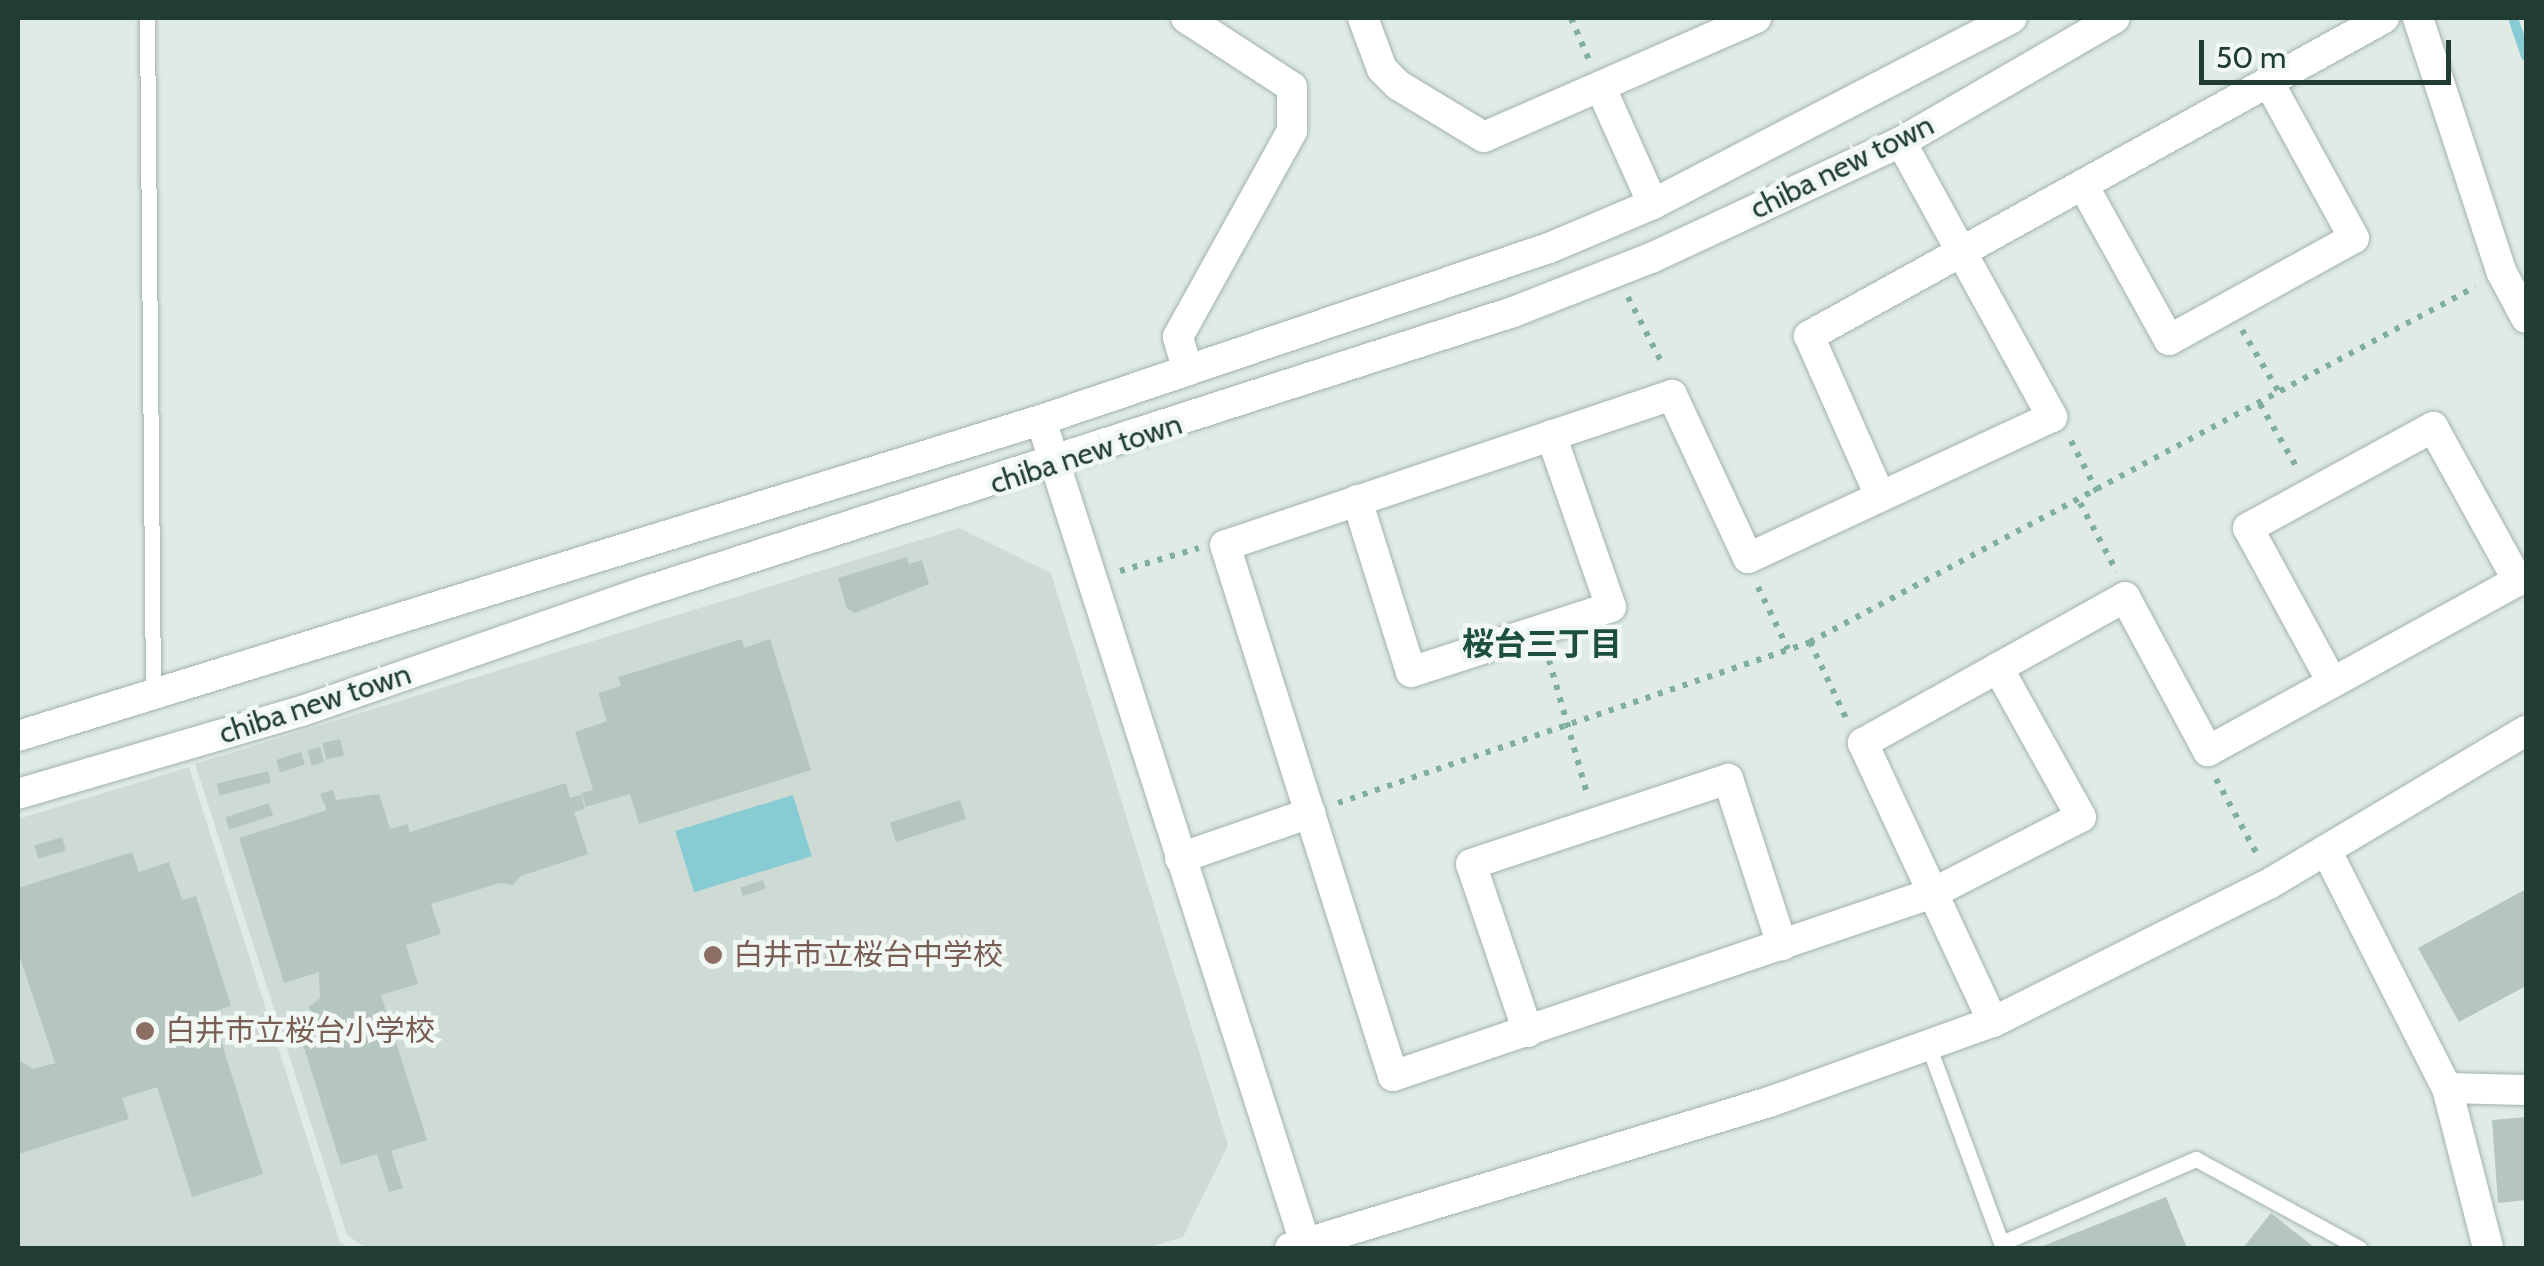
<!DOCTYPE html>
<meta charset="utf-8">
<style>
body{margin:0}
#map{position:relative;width:2544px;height:1266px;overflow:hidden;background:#e0ebe6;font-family:Cabin,"Noto Sans JP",sans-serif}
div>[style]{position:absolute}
.built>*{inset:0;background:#cedbd4}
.water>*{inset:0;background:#86ccd2;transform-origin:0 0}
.stream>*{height:10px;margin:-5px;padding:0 5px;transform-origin:5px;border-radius:5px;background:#86ccd2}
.building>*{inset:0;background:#b5c6be;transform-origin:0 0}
.path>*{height:6px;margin-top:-3px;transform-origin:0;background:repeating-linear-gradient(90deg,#80b09d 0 5px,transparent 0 13px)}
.roads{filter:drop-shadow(0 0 2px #a3b3ad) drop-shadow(0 0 2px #a3b3ad)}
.service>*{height:15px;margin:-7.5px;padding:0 7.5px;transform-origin:7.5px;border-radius:7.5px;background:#fff}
.minor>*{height:30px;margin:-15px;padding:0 15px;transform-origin:15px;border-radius:15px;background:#fff}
.tertiary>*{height:30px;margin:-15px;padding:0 15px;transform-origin:15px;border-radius:15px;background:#fff}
.secondary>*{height:30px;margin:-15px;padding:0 15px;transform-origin:15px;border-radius:15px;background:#fff}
.dots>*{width:28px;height:28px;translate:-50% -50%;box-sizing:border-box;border:5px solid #f1f8f4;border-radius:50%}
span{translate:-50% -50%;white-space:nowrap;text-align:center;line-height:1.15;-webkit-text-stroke:9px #f1f8f4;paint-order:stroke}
.street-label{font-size:30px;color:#203c33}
.education-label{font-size:30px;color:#785e54}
.left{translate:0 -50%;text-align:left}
.neighbourhood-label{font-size:32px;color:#1c4f3e;font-weight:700}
.frame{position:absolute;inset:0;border:20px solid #203c33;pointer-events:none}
.scale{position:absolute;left:2199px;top:40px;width:252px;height:45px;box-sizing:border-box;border:5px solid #203c33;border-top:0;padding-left:12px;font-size:30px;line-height:35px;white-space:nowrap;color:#203c33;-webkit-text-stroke:8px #f1f8f4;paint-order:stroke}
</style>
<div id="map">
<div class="built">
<div style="clip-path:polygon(959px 528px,1051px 573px,1228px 1145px,1183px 1237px,1147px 1248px,366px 1248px,347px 1235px,195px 764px)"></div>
<div style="clip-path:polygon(189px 767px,340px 1242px,349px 1248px,18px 1248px,18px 819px)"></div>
</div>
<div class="water">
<div style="left:793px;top:795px;width:64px;height:123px;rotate:73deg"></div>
</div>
<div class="stream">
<div style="left:2513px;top:18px;width:40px;rotate:71.1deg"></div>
</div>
<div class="building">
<div style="clip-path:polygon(907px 557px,909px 564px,922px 560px,929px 584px,855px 613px,847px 609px,838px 578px)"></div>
<div style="clip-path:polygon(742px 639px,744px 648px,770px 639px,811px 770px,639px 824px,630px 794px,586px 807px,581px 793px,593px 790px,575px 732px,607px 721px,598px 693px,621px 686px,618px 677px)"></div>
<div style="left:340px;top:739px;width:17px;height:18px;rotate:77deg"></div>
<div style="left:320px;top:747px;width:16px;height:13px;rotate:75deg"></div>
<div style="left:301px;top:752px;width:13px;height:26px;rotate:72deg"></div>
<div style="left:268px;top:771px;width:12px;height:53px;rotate:76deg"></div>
<div style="clip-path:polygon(566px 783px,570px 798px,581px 795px,585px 809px,574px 812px,588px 854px,521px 876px,513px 885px,500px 883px,431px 904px,441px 934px,406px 945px,418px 984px,381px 995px,427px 1140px,391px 1151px,403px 1188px,389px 1192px,377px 1154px,341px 1165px,295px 1019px,311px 1014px,309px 1007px,320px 998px,319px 972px,284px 983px,239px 838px,327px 810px,320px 794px,333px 790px,336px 800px,379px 794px,390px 829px,407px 824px,410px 832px)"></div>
<div style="left:960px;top:800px;width:20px;height:74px;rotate:72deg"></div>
<div style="left:269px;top:803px;width:13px;height:46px;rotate:72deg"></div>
<div style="left:62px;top:837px;width:14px;height:29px;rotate:73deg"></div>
<div style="clip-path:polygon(132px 852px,139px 872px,169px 862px,182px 900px,196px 896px,231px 1006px,212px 1012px,263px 1174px,192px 1197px,157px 1087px,122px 1098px,129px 1119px,18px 1154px,18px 1060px,34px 1069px,55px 1063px,18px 952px,18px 888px)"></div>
<div style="left:763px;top:880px;width:9px;height:24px;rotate:72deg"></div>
<div style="clip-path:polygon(2526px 889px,2526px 986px,2459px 1022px,2418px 948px)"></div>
<div style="clip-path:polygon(2526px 1117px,2526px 1200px,2498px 1203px,2492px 1120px)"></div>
<div style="clip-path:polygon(2166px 1197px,2187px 1248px,2038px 1248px)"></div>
<div style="clip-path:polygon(2271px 1213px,2315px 1248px,2243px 1248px)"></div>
</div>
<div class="path">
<div style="left:1571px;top:18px;width:46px;rotate:66.8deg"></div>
<div style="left:1628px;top:297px;width:76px;rotate:62.8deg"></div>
<div style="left:2242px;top:330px;width:74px;rotate:59.3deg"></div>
<div style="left:2260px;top:404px;width:72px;rotate:59.9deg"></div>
<div style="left:2071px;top:441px;width:59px;rotate:62.6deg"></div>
<div style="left:2080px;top:503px;width:78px;rotate:61.8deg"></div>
<div style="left:1120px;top:571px;width:82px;rotate:-16.2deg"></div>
<div style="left:1758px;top:587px;width:69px;rotate:64.2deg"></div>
<div style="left:1810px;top:642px;width:84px;rotate:64.7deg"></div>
<div style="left:1549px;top:660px;width:142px;rotate:74.1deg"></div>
<div style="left:2216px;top:779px;width:88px;rotate:61.4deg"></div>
<div style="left:1338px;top:803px;width:499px;rotate:-18.8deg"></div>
<div style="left:1810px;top:642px;width:754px;rotate:-28.09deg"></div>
</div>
<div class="roads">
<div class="service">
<div style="left:147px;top:18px;width:679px;rotate:89.49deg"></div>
<div style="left:1928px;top:1045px;width:216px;rotate:69.7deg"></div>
<div style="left:2004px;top:1242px;width:209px;rotate:-23.4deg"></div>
<div style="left:2196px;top:1159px;width:186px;rotate:28.6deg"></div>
</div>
<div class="minor">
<div style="left:1186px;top:18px;width:126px;rotate:33.1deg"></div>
<div style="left:1292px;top:87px;width:44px;rotate:90deg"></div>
<div style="left:1292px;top:131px;width:235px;rotate:119deg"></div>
<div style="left:1178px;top:337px;width:33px;rotate:74deg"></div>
<div style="left:1363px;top:18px;width:54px;rotate:69.6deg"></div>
<div style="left:1382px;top:69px;width:23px;rotate:45deg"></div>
<div style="left:1398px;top:85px;width:100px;rotate:31.2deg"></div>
<div style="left:1484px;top:137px;width:297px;rotate:-23.6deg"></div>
<div style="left:2418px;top:18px;width:268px;rotate:71.8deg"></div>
<div style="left:2502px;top:273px;width:51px;rotate:61.9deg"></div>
<div style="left:1601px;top:88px;width:127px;rotate:65.9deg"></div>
<div style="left:1901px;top:142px;width:314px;rotate:61.2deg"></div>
<div style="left:2052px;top:417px;width:335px;rotate:155.1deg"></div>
<div style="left:1748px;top:558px;width:180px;rotate:-115deg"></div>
<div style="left:1672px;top:395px;width:471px;rotate:161.4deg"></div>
<div style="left:1225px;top:545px;width:557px;rotate:72.44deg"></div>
<div style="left:1393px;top:1076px;width:570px;rotate:-18.72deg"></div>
<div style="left:1933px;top:893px;width:166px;rotate:-27.2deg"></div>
<div style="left:2081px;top:817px;width:171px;rotate:-119.1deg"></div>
<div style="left:2083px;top:185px;width:177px;rotate:61deg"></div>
<div style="left:2169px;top:340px;width:211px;rotate:-28.9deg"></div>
<div style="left:2354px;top:238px;width:177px;rotate:-118.7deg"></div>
<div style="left:1880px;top:496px;width:175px;rotate:-113.9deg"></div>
<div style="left:1809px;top:336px;width:657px;rotate:-28.94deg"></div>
<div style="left:1357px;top:500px;width:180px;rotate:72.6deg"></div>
<div style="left:1411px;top:672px;width:210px;rotate:-18deg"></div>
<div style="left:1611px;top:607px;width:182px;rotate:-109.2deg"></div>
<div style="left:2332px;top:682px;width:175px;rotate:-118.6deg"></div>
<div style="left:2248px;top:528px;width:211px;rotate:-28.6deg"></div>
<div style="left:2433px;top:427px;width:176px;rotate:61.1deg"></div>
<div style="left:2326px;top:850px;width:267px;rotate:63.1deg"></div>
<div style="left:2447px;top:1088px;width:79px;rotate:1.5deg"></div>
<div style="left:1180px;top:858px;width:138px;rotate:-19.1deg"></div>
<div style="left:1993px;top:1022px;width:308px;rotate:-115deg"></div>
<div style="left:1863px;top:743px;width:300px;rotate:-29.1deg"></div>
<div style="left:2125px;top:597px;width:175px;rotate:61.7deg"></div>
<div style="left:2208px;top:751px;width:363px;rotate:-28.8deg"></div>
<div style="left:1528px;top:1032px;width:177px;rotate:-108.7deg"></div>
<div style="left:1471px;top:864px;width:271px;rotate:-18.3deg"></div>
<div style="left:1728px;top:779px;width:175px;rotate:72deg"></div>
<div style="left:2447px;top:1088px;width:165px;rotate:75.6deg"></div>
</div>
<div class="tertiary">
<div style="left:1041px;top:420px;width:867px;rotate:72.21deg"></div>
<div style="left:1290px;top:1248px;width:501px;rotate:-16.95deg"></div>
<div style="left:1769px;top:1102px;width:238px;rotate:-19.7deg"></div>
<div style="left:1993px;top:1022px;width:309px;rotate:-26.6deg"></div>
<div style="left:2269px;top:884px;width:299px;rotate:-30.8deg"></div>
</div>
<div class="secondary">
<div style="left:18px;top:736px;width:1071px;rotate:-17.17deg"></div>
<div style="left:1041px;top:420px;width:536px;rotate:-18.71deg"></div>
<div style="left:1549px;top:248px;width:113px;rotate:-22.9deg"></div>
<div style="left:1653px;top:204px;width:404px;rotate:-27.4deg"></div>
<div style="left:18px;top:794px;width:296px;rotate:-16.3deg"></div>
<div style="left:302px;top:711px;width:362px;rotate:-19.2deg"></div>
<div style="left:644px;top:592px;width:913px;rotate:-17.86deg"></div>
<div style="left:1513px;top:312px;width:148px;rotate:-21.4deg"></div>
<div style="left:1651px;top:258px;width:276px;rotate:-24.9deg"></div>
<div style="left:1901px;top:142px;width:247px;rotate:-30.1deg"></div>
</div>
</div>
<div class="dots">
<div style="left:713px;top:955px;background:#8d6e63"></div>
<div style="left:145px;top:1031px;background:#8d6e63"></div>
</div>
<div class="street-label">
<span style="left:1842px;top:167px;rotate:-26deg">chiba new town</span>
<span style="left:1086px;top:454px;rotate:-18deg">chiba new town</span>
<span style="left:315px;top:704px;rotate:-18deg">chiba new town</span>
</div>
<div class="education-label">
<span class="left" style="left:733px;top:955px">白井市立桜台中学校</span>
<span class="left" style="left:165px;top:1031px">白井市立桜台小学校</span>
</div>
<div class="neighbourhood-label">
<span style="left:1542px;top:644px">桜台三丁目</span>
</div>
<div class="frame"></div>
<div class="scale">50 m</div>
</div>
